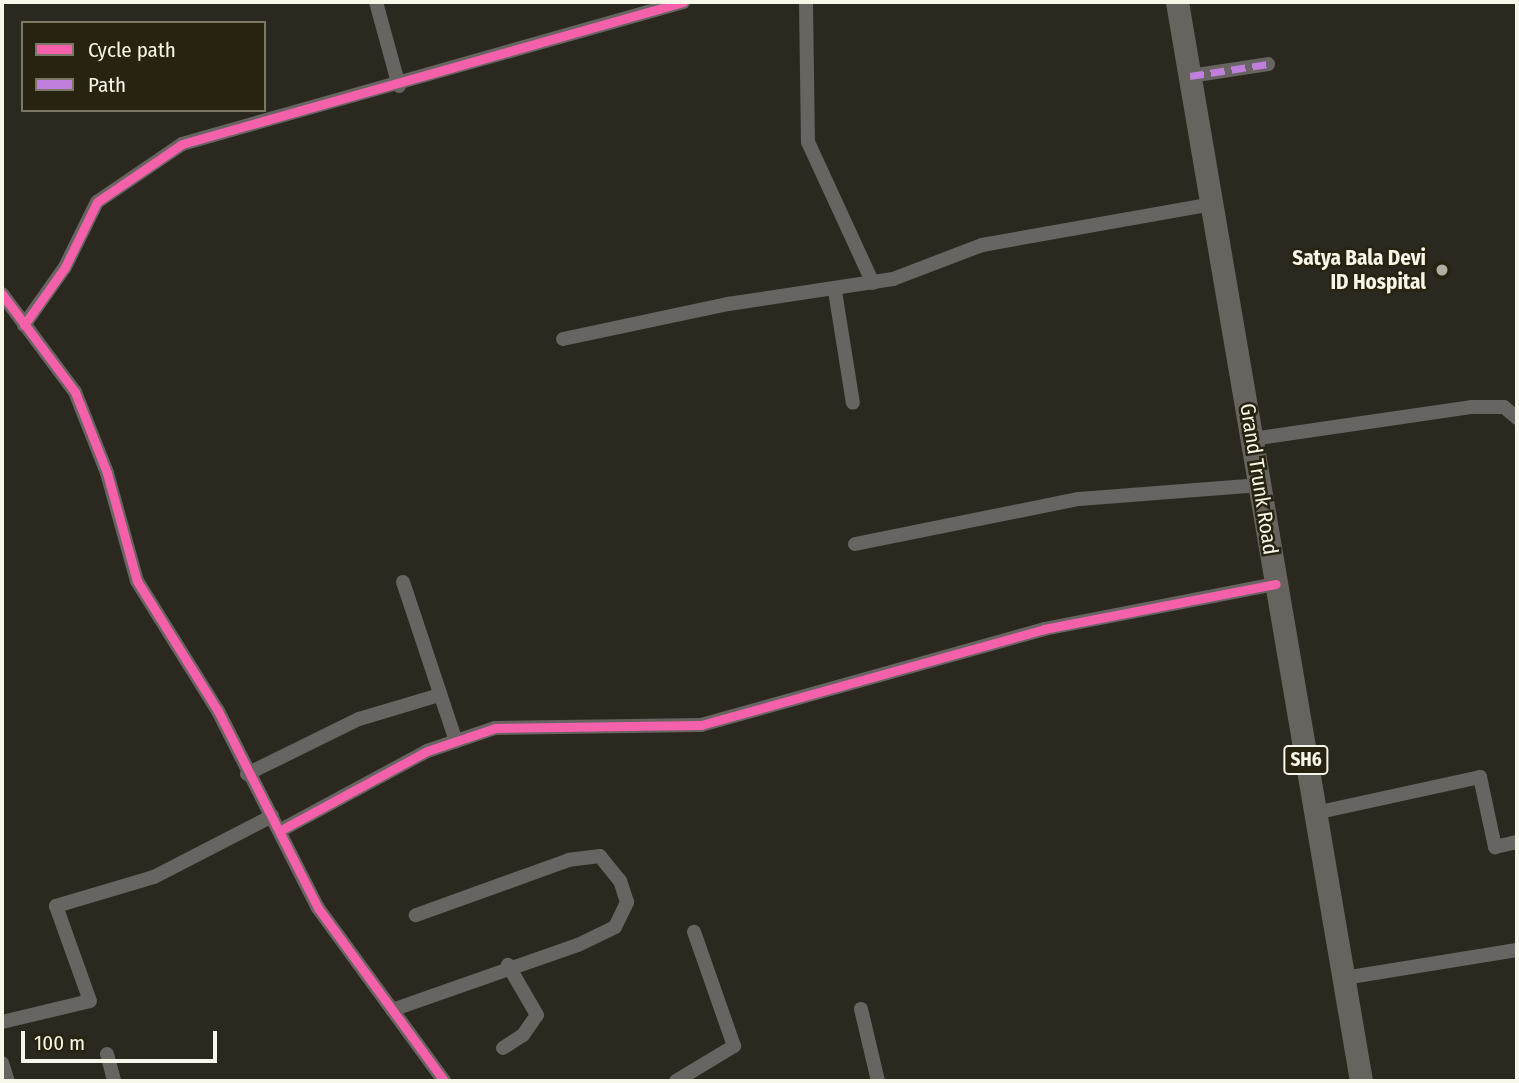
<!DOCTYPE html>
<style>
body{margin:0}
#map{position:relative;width:1519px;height:1083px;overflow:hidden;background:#2b281f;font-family:"Fira Sans Condensed",sans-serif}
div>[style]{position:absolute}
.minor>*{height:14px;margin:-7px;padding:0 7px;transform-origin:7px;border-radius:7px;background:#676462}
.primary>*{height:23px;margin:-11.5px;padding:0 11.5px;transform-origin:11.5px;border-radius:11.5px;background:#676460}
.quiet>*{height:7px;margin-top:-3.5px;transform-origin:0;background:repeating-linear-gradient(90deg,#c07fdc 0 14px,transparent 0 21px)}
.cycleway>*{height:9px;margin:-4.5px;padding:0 4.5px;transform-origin:4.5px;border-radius:4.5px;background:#f560ab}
.dots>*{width:19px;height:19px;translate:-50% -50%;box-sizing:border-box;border:4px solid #272310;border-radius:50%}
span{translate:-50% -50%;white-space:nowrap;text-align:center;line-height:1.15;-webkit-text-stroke:5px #272310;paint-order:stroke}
.shield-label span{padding:2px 5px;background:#272310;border:2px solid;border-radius:5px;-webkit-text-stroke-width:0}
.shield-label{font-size:19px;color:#f8f5e9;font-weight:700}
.poi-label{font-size:21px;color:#f8f5e9;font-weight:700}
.right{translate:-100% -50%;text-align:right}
.street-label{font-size:21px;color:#f8f5e9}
.frame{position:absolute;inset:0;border:4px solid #f8f5e9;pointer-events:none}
.legend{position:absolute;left:21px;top:21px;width:245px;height:91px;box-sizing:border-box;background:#272310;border:2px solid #7b7767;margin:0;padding:9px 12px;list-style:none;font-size:21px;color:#f8f5e9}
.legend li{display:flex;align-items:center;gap:14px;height:35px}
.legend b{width:35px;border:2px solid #7b7767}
.scale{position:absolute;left:21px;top:1031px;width:196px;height:32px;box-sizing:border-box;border:4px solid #f8f5e9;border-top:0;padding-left:9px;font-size:21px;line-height:24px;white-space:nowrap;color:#f8f5e9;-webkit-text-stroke:5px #272310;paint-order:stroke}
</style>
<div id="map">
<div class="minor">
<div style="left:376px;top:2px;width:87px;rotate:74.7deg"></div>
<div style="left:806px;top:2px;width:140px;rotate:89.2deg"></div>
<div style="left:808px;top:142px;width:155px;rotate:65.3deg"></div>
<div style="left:1190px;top:76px;width:79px;rotate:-8.7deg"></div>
<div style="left:835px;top:291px;width:113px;rotate:80.9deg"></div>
<div style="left:2px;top:294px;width:122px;rotate:53.3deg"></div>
<div style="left:75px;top:392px;width:87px;rotate:68.4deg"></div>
<div style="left:107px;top:473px;width:112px;rotate:74.5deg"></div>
<div style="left:137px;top:581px;width:153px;rotate:58.1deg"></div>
<div style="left:218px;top:711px;width:221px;rotate:63.1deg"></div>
<div style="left:318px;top:908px;width:214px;rotate:53.9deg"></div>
<div style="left:24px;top:325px;width:71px;rotate:-54.7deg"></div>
<div style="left:65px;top:267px;width:72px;rotate:-63.8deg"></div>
<div style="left:97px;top:202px;width:103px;rotate:-34.3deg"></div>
<div style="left:182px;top:144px;width:521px;rotate:-15.82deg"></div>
<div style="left:563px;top:339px;width:169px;rotate:-12deg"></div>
<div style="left:728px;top:304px;width:167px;rotate:-8.6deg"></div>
<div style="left:893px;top:279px;width:95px;rotate:-20.9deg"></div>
<div style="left:982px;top:245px;width:235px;rotate:-10.1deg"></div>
<div style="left:1252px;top:439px;width:221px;rotate:-8.3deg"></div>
<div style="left:1471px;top:407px;width:33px"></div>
<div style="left:1504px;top:407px;width:17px;rotate:40deg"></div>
<div style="left:855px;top:544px;width:228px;rotate:-11.4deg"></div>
<div style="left:1079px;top:499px;width:182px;rotate:-4.4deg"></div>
<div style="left:403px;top:582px;width:168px;rotate:71.6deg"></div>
<div style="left:247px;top:774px;width:125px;rotate:-26.2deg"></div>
<div style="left:359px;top:719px;width:80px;rotate:-16.6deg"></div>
<div style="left:1315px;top:813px;width:169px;rotate:-12.3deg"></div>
<div style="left:1480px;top:777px;width:72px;rotate:77.9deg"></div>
<div style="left:1495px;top:847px;width:23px;rotate:-13deg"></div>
<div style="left:281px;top:830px;width:166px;rotate:-28.4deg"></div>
<div style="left:427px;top:751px;width:72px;rotate:-18.7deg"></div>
<div style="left:495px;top:728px;width:206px;rotate:-0.8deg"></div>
<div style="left:701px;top:725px;width:356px;rotate:-15.6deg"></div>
<div style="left:1044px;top:629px;width:236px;rotate:-11deg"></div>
<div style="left:1344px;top:978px;width:175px;rotate:-9.2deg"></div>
<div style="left:861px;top:1009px;width:74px;rotate:76.7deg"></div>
<div style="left:392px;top:1010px;width:197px;rotate:-19.3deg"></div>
<div style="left:578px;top:945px;width:41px;rotate:-25.9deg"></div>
<div style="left:615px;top:927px;width:28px;rotate:-64deg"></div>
<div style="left:627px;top:902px;width:22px;rotate:-108deg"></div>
<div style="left:620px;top:881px;width:32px;rotate:-129deg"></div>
<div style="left:600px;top:856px;width:31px;rotate:173deg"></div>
<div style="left:569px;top:860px;width:163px;rotate:160.2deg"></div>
<div style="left:2px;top:1022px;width:90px;rotate:-13.4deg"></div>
<div style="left:90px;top:1001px;width:101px;rotate:-109.7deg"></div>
<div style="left:56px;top:906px;width:102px;rotate:-16.5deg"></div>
<div style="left:154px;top:877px;width:133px;rotate:-27.3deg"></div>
<div style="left:503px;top:1048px;width:24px;rotate:-33deg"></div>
<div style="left:523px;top:1035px;width:24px;rotate:-55deg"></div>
<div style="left:537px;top:1015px;width:58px;rotate:-120.1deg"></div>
<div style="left:107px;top:1054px;width:28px;rotate:75deg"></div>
<div style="left:2px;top:1063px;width:19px;rotate:72deg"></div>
<div style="left:676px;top:1081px;width:68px;rotate:-31.1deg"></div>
<div style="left:734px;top:1046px;width:121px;rotate:-109.3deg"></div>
</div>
<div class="primary">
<div style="left:1177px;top:2px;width:1095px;rotate:80.32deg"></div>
</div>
<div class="quiet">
<div style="left:1190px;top:76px;width:79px;rotate:-8.7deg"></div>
</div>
<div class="cycleway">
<div style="left:2px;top:294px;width:122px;rotate:53.3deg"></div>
<div style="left:75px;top:392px;width:87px;rotate:68.4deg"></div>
<div style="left:107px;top:473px;width:112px;rotate:74.5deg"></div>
<div style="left:137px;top:581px;width:153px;rotate:58.1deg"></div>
<div style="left:218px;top:711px;width:221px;rotate:63.1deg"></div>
<div style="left:318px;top:908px;width:214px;rotate:53.9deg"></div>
<div style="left:24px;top:325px;width:71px;rotate:-54.7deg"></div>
<div style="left:65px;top:267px;width:72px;rotate:-63.8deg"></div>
<div style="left:97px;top:202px;width:103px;rotate:-34.3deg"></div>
<div style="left:182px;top:144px;width:521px;rotate:-15.82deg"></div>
<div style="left:281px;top:830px;width:166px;rotate:-28.4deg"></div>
<div style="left:427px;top:751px;width:72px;rotate:-18.7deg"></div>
<div style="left:495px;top:728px;width:206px;rotate:-0.8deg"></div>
<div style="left:701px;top:725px;width:356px;rotate:-15.6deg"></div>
<div style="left:1044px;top:629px;width:236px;rotate:-11deg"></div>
</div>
<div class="dots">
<div style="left:1442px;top:270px;background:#b0ada2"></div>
</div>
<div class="shield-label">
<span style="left:1306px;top:760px">SH6</span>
</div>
<div class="poi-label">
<span class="right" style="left:1426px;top:270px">Satya Bala Devi<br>ID Hospital</span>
</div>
<div class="street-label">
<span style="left:1259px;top:479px;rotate:81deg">Grand Trunk Road</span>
</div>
<div class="frame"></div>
<ul class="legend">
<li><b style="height:9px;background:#f560ab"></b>Cycle path</li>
<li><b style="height:9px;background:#c07fdc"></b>Path</li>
</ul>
<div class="scale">100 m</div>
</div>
